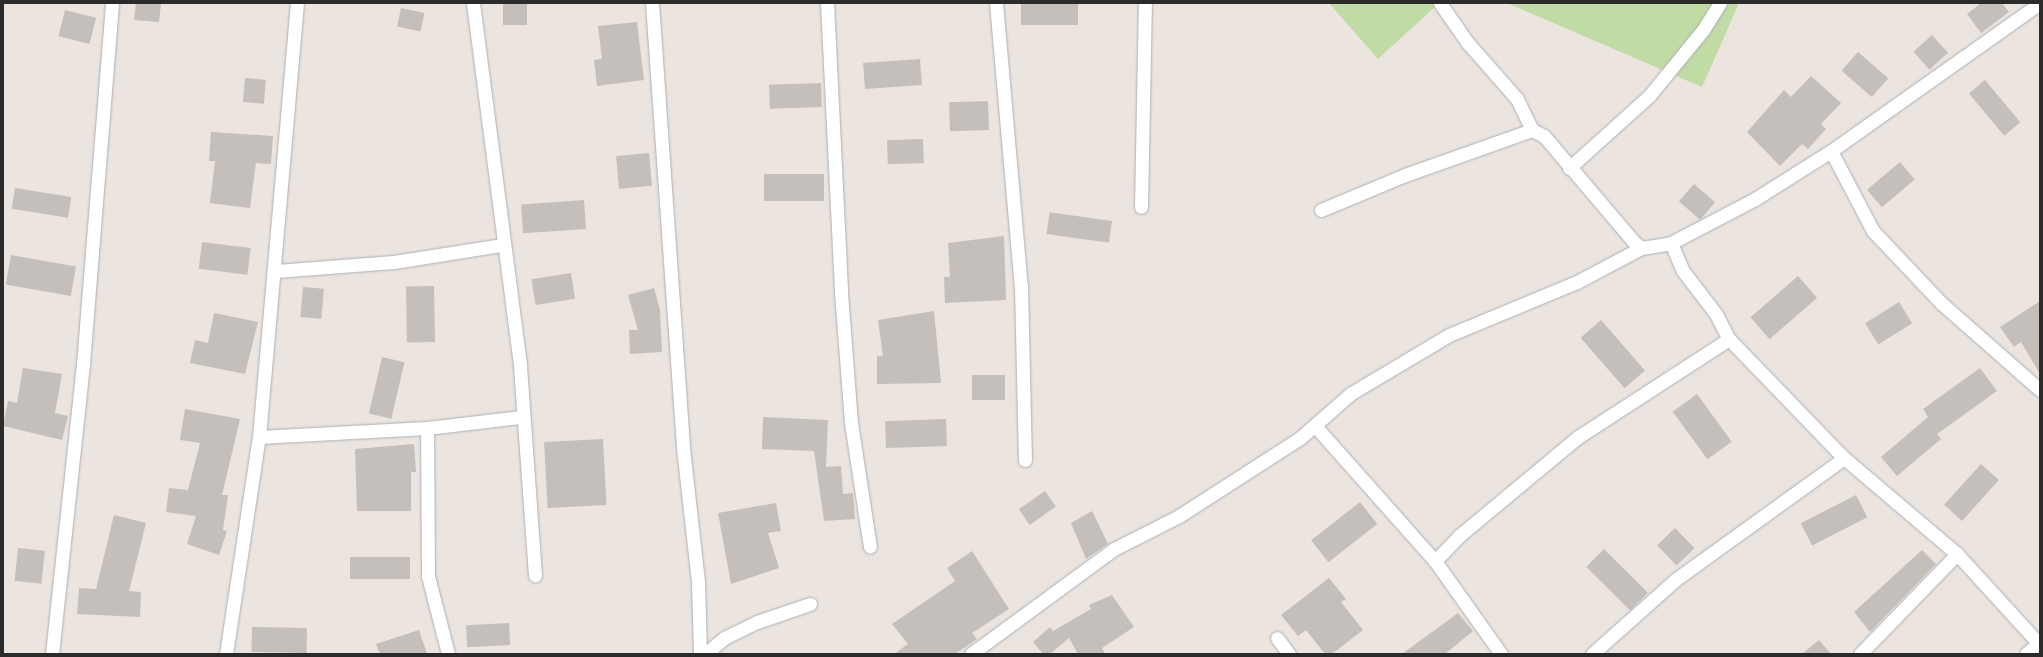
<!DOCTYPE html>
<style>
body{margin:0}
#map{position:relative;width:2043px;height:657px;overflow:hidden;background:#ebe4df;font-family:"Golos Text",sans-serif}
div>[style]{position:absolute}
.green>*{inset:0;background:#c0dba3}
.building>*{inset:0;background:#c4bfbb;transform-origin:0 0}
.roads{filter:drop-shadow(0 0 1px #acb0b6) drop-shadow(0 0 1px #acb0b6)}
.minor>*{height:13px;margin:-6.5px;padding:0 6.5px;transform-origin:6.5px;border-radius:6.5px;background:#fff}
span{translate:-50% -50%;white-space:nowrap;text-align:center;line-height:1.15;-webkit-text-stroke:3px #fff;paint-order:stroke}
.frame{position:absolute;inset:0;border:4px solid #2b2b2b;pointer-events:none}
</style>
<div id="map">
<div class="green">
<div style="clip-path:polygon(1329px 3px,1439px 3px,1378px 59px)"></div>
<div style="clip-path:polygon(1507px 3px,1739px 3px,1702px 87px)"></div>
</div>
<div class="building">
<div style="clip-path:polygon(136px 3px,161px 3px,159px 22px,134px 20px)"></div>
<div style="left:503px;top:3px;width:24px;height:22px"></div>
<div style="left:1021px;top:3px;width:57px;height:22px"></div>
<div style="clip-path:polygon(1981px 3px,2002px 3px,2009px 12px,1981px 33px,1967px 14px)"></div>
<div style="left:401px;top:8px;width:24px;height:19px;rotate:12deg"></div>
<div style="left:65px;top:10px;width:32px;height:27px;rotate:14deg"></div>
<div style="clip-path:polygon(637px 22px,644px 80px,597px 86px,594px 60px,602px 59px,598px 26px)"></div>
<div style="left:1932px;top:35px;width:24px;height:25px;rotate:48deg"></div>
<div style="left:1858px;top:52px;width:40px;height:25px;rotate:41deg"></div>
<div style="left:920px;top:59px;width:26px;height:57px;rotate:86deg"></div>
<div style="clip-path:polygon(1811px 76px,1841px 103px,1821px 124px,1826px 129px,1808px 149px,1802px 144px,1780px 166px,1747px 132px,1784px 90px,1791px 97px)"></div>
<div style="left:245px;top:78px;width:21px;height:24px;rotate:5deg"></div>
<div style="left:1985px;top:80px;width:55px;height:21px;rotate:50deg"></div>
<div style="left:821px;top:83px;width:24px;height:52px;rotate:88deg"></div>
<div style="left:988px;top:101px;width:29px;height:39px;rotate:88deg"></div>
<div style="clip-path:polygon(211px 132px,273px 136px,271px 164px,256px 163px,250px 208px,210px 203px,215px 161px,209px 161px)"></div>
<div style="left:923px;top:139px;width:24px;height:36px;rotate:88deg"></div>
<div style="left:649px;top:153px;width:33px;height:33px;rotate:85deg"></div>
<div style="left:1900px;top:162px;width:23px;height:43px;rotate:50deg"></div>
<div style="left:764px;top:174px;width:60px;height:27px"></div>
<div style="left:1694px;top:184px;width:28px;height:23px;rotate:41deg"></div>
<div style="left:15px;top:188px;width:57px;height:21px;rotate:9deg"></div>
<div style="left:584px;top:200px;width:29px;height:63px;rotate:86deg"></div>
<div style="left:1112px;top:221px;width:22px;height:63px;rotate:98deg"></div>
<div style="clip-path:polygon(1004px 236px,1006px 300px,945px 303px,944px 277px,950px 277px,948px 243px)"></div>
<div style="left:202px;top:242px;width:49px;height:27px;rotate:7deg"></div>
<div style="left:11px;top:255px;width:66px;height:30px;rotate:10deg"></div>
<div style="left:571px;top:273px;width:26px;height:40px;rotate:81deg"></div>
<div style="left:1798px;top:276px;width:29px;height:63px;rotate:49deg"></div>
<div style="left:434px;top:286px;width:56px;height:28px;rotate:89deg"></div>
<div style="left:303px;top:287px;width:21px;height:30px;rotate:5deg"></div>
<div style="clip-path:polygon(654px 288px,660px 310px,662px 352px,630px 354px,629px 330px,638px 330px,628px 295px)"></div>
<div style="clip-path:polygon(2040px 301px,2040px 374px,2021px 342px,2014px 347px,2000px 327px)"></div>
<div style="left:1899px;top:302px;width:25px;height:40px;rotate:58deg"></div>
<div style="clip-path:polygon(934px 311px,941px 383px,877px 384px,877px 356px,883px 356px,878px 320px)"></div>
<div style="clip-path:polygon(214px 313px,258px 322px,245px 374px,190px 363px,195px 340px,208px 343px)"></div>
<div style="left:1601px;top:320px;width:67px;height:27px;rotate:49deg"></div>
<div style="left:382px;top:357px;width:23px;height:58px;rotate:13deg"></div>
<div style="clip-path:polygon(23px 368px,62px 374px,55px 413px,68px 416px,62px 440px,3px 426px,8px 401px,17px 403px)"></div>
<div style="clip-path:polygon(1980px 368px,1997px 391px,1937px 434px,1941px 439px,1897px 476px,1881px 457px,1928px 417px,1923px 409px)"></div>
<div style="left:972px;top:375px;width:33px;height:25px"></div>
<div style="left:1697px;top:394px;width:59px;height:30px;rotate:54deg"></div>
<div style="clip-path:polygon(185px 409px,240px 419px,222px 495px,228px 495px,223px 530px,227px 531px,219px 555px,187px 544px,196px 516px,166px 512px,169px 488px,188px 490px,200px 443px,180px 440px)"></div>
<div style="clip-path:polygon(763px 417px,828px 420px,826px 467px,841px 466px,843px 494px,853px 493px,855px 519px,824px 521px,814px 451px,762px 449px)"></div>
<div style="left:946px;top:419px;width:27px;height:61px;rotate:88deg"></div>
<div style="left:603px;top:439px;width:66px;height:59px;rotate:87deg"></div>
<div style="clip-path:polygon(414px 444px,416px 472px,411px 472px,411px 511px,357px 511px,355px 449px)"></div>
<div style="left:1981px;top:464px;width:24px;height:55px;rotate:42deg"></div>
<div style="left:1045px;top:491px;width:19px;height:32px;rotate:55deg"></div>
<div style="left:1856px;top:495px;width:25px;height:62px;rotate:63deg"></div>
<div style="left:1360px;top:502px;width:28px;height:62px;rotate:52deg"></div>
<div style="clip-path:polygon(776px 503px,781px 531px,768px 533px,779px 568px,731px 584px,718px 513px)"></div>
<div style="clip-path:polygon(1092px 511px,1108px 544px,1086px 559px,1071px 523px)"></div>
<div style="clip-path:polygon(114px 515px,146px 523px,129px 591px,141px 592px,140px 617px,77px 614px,79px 588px,96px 589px)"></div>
<div style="left:1675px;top:528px;width:28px;height:25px;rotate:46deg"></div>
<div style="left:18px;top:548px;width:27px;height:33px;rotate:6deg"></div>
<div style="left:1604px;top:549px;width:62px;height:25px;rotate:45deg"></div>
<div style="clip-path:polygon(1922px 550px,1936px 564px,1870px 632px,1854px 612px)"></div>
<div style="clip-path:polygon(972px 551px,1009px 609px,972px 633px,977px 639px,955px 654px,894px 654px,908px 644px,892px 624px,955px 581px,947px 568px)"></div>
<div style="left:350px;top:557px;width:60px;height:22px"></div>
<div style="clip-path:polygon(1329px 578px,1346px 599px,1341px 602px,1363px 630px,1332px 654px,1325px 654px,1306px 630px,1298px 636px,1281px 615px)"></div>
<div style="clip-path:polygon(1112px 595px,1134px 627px,1102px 648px,1105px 654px,1078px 654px,1069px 638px,1050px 654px,1043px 654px,1033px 642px,1050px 627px,1053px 631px,1091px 609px,1089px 605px)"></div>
<div style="clip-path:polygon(1458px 613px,1473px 631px,1445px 654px,1402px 654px)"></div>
<div style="left:509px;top:623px;width:22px;height:43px;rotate:87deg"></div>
<div style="left:252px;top:627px;width:55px;height:25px;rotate:1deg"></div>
<div style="clip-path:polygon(419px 630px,427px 654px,380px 654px,376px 644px)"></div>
<div style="clip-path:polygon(1819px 640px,1831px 654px,1802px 654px)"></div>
</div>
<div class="roads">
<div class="minor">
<div style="left:473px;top:3px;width:366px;rotate:82.6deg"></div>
<div style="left:520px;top:366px;width:210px;rotate:85.9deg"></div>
<div style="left:652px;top:3px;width:446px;rotate:86deg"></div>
<div style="left:683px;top:448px;width:134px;rotate:83.6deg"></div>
<div style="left:698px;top:581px;width:73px;rotate:88.4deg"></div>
<div style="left:827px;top:3px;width:290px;rotate:87.2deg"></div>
<div style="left:841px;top:293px;width:130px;rotate:85.6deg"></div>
<div style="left:851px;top:423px;width:125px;rotate:81.3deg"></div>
<div style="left:996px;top:3px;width:284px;rotate:85deg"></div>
<div style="left:1021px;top:286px;width:174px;rotate:88.7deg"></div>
<div style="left:1440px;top:3px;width:47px;rotate:55.3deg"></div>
<div style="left:1467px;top:42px;width:76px;rotate:48.7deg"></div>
<div style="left:1517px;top:99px;width:34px;rotate:64deg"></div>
<div style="left:2040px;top:3px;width:256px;rotate:144.7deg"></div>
<div style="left:1831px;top:151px;width:90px;rotate:147.7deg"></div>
<div style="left:1755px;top:199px;width:95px;rotate:152.4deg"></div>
<div style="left:1671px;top:243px;width:30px;rotate:67deg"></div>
<div style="left:1683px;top:271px;width:54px;rotate:52.5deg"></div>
<div style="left:1716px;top:314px;width:28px;rotate:63deg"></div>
<div style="left:1729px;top:339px;width:165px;rotate:46deg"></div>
<div style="left:1844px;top:458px;width:148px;rotate:40.3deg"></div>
<div style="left:1957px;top:554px;width:123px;rotate:47.6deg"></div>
<div style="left:1831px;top:151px;width:90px;rotate:62.3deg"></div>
<div style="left:1873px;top:231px;width:99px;rotate:46.6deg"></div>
<div style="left:1941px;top:303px;width:132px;rotate:41.3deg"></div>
<div style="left:1569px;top:168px;width:108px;rotate:-42deg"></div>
<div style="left:1649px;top:96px;width:85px;rotate:-50.7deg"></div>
<div style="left:1703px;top:30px;width:32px;rotate:-58deg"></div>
<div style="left:1141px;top:207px;width:204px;rotate:-88.9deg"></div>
<div style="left:1321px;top:210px;width:91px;rotate:-22.6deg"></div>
<div style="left:1405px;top:175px;width:135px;rotate:-19.5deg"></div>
<div style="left:1532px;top:130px;width:13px;rotate:27deg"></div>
<div style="left:1544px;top:136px;width:139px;rotate:49.7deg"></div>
<div style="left:1634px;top:242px;width:9px;rotate:41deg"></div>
<div style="left:1641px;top:248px;width:30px;rotate:-9deg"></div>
<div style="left:276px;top:271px;width:118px;rotate:-4.4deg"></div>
<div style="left:394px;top:262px;width:108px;rotate:-9deg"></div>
<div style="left:1316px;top:427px;width:179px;rotate:48.4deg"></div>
<div style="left:1435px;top:561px;width:114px;rotate:54.6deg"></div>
<div style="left:427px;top:428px;width:148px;rotate:89.6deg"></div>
<div style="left:428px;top:576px;width:81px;rotate:75.6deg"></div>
<div style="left:259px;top:437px;width:168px;rotate:-3.1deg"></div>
<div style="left:427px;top:428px;width:95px;rotate:-6.7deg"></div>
<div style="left:1435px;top:561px;width:36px;rotate:-46deg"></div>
<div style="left:1460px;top:535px;width:153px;rotate:-39.7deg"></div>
<div style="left:1578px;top:437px;width:180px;rotate:-33deg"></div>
<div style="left:1277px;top:638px;width:20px;rotate:53deg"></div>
<div style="left:52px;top:654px;width:292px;rotate:-83.9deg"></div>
<div style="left:83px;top:364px;width:362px;rotate:-85.4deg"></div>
<div style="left:226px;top:654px;width:219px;rotate:-81.4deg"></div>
<div style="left:259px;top:437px;width:436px;rotate:-85deg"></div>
<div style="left:705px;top:654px;width:25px;rotate:-40deg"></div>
<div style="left:724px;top:638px;width:37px;rotate:-26deg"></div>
<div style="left:757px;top:622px;width:56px;rotate:-18.8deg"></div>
<div style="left:971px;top:654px;width:177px;rotate:-36.3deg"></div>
<div style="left:1114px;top:549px;width:73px;rotate:-26.9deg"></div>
<div style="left:1179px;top:516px;width:144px;rotate:-32.8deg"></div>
<div style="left:1300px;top:438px;width:67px;rotate:-41.3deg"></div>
<div style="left:1350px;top:394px;width:115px;rotate:-30.8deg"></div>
<div style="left:1449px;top:335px;width:139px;rotate:-22.5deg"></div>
<div style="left:1577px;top:282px;width:72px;rotate:-28deg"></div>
<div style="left:1592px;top:654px;width:111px;rotate:-41.7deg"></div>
<div style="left:1675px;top:580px;width:208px;rotate:-35.8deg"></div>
<div style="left:1860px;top:654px;width:139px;rotate:-45.9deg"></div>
<div style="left:2026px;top:654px;width:18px;rotate:-41deg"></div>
</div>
</div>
<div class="frame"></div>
</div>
